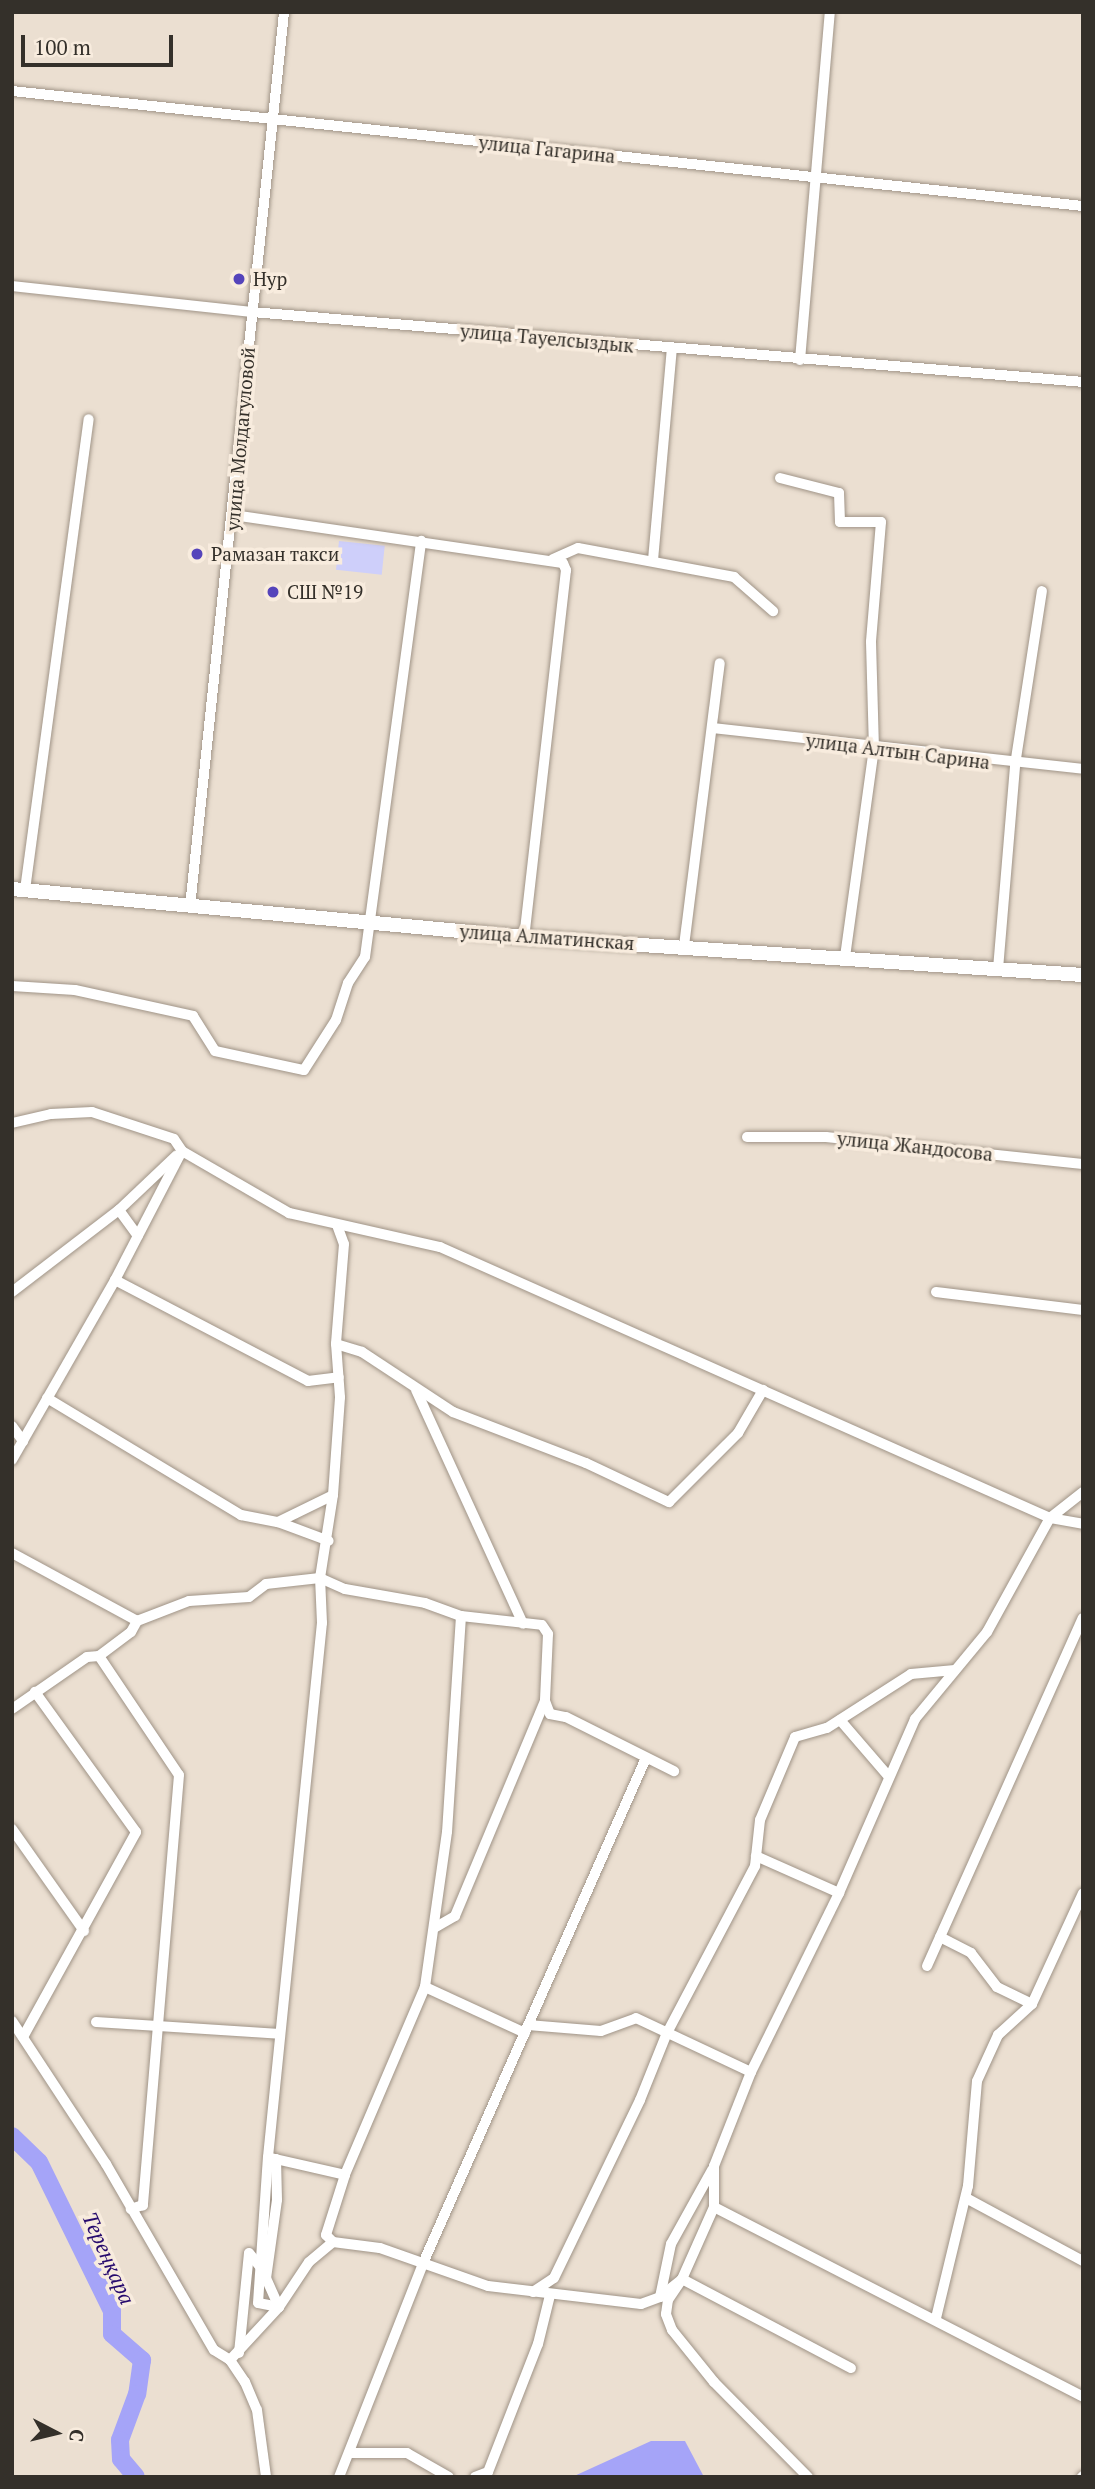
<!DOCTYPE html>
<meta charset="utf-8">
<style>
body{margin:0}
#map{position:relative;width:1095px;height:2489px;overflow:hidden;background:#ebdfd1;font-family:"PT Serif",serif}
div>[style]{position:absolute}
.green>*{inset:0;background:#cecffa;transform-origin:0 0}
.water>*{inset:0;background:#a5a4f8}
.river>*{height:18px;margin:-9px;padding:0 9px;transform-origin:9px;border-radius:9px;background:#a5a4f8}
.roads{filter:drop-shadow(0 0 2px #a09487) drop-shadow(0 0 2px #a09487)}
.street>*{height:10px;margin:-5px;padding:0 5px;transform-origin:5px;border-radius:5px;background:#fff}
.secondary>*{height:14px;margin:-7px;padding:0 7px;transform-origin:7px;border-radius:7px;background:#fff}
.dots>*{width:19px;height:19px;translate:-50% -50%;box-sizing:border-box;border:4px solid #f8ecde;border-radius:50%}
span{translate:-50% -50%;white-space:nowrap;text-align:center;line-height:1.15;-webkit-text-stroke:7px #f8ecde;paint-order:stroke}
.street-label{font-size:19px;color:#34302a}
.poi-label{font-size:19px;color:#34302a}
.left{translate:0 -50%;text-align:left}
.water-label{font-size:21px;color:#270b6e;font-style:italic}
.frame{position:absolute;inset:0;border:14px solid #34302a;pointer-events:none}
.north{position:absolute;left:21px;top:2398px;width:70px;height:70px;-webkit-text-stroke:5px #f8ecde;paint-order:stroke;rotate:97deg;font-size:19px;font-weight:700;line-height:28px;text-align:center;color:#34302a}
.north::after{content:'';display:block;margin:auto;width:24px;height:32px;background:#34302a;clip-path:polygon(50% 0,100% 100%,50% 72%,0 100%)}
.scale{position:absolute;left:21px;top:35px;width:152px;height:32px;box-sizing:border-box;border:4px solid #34302a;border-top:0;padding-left:9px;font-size:21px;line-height:24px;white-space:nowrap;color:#34302a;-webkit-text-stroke:5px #f8ecde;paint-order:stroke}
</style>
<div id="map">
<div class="green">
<div style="left:339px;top:541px;width:46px;height:29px;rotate:6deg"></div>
</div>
<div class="water">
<div style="clip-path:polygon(651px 2441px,685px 2441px,704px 2477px,572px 2477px)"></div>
</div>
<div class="river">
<div style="left:12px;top:2136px;width:37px;rotate:44deg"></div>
<div style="left:39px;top:2162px;width:166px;rotate:63.9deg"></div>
<div style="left:112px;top:2311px;width:23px;rotate:90deg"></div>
<div style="left:112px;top:2334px;width:40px;rotate:41deg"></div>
<div style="left:142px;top:2360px;width:34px;rotate:98deg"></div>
<div style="left:137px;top:2394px;width:49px;rotate:110.3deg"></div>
<div style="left:120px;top:2440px;width:19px;rotate:87deg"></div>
<div style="left:121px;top:2459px;width:23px;rotate:50deg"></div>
</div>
<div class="roads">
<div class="street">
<div style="left:12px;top:91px;width:1077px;rotate:6.13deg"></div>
<div style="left:12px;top:286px;width:241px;rotate:6.2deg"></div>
<div style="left:252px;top:312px;width:834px;rotate:4.81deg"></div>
<div style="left:800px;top:360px;width:349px;rotate:-85.1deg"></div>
<div style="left:780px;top:478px;width:61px;rotate:14.3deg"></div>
<div style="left:839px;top:493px;width:29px;rotate:88deg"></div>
<div style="left:840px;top:522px;width:41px"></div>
<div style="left:881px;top:522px;width:120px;rotate:94.8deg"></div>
<div style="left:871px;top:642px;width:106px;rotate:88.4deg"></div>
<div style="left:874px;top:748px;width:210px;rotate:97.9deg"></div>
<div style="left:233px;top:515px;width:333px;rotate:8.3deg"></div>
<div style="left:563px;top:563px;width:8px;rotate:67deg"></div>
<div style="left:566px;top:570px;width:369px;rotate:96.5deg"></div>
<div style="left:553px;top:559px;width:27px;rotate:-24deg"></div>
<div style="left:578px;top:548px;width:159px;rotate:10.5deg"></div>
<div style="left:734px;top:577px;width:52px;rotate:41.1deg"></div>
<div style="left:653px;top:560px;width:212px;rotate:-84.9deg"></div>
<div style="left:713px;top:728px;width:372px;rotate:6.3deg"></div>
<div style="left:25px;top:890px;width:475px;rotate:-82.3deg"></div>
<div style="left:190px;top:907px;width:900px;rotate:-84deg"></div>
<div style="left:684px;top:946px;width:285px;rotate:-82.8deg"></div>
<div style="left:998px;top:969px;width:205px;rotate:-85.2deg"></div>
<div style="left:1015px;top:765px;width:176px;rotate:-81.2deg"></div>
<div style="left:12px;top:986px;width:63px;rotate:3.6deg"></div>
<div style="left:75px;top:990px;width:121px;rotate:12.4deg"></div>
<div style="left:193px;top:1016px;width:41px;rotate:57.8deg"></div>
<div style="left:215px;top:1051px;width:91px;rotate:12.1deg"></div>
<div style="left:304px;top:1070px;width:59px;rotate:-57.4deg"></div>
<div style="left:336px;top:1020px;width:39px;rotate:-72deg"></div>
<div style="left:348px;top:983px;width:31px;rotate:-57deg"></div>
<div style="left:365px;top:957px;width:420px;rotate:-82.3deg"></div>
<div style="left:12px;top:1123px;width:40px;rotate:-13deg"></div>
<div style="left:51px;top:1114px;width:41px;rotate:-2.8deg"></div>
<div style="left:92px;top:1112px;width:86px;rotate:18.2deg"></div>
<div style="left:174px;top:1139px;width:14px;rotate:56deg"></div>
<div style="left:182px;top:1151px;width:124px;rotate:30.1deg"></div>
<div style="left:289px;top:1213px;width:155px;rotate:12.7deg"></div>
<div style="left:440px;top:1247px;width:667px;rotate:23.95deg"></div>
<div style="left:1050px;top:1518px;width:34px;rotate:10deg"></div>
<div style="left:747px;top:1137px;width:79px"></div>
<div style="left:826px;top:1137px;width:258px;rotate:6deg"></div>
<div style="left:119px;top:1210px;width:32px;rotate:54deg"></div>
<div style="left:337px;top:1225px;width:20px;rotate:70deg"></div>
<div style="left:344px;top:1244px;width:100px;rotate:94.6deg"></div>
<div style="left:336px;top:1344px;width:27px;rotate:17deg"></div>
<div style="left:362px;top:1352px;width:109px;rotate:33.4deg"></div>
<div style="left:453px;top:1412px;width:142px;rotate:21deg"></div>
<div style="left:586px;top:1463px;width:92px;rotate:25.2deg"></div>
<div style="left:669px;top:1502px;width:98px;rotate:-45deg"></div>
<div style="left:738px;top:1433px;width:50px;rotate:-59.8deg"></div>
<div style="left:115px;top:1280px;width:218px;rotate:27.6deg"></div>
<div style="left:308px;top:1381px;width:31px;rotate:-7deg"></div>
<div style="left:12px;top:1292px;width:135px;rotate:-37.5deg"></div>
<div style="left:119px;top:1210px;width:79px;rotate:-43.5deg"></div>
<div style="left:936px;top:1292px;width:148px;rotate:7deg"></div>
<div style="left:416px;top:1390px;width:257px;rotate:65.4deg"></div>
<div style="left:47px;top:1398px;width:227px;rotate:31.1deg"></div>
<div style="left:241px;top:1515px;width:38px;rotate:11deg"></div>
<div style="left:278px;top:1522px;width:61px;rotate:-26.1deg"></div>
<div style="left:12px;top:1426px;width:19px;rotate:54deg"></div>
<div style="left:12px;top:1460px;width:207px;rotate:-60.2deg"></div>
<div style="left:115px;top:1280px;width:145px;rotate:-62.6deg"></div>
<div style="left:278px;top:1522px;width:54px;rotate:20.4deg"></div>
<div style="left:12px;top:1553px;width:142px;rotate:28.5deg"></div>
<div style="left:461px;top:1616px;width:216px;rotate:93.7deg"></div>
<div style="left:447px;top:1832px;width:157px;rotate:98.1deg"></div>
<div style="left:425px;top:1987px;width:204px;rotate:113.1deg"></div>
<div style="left:345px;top:2175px;width:63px;rotate:107.6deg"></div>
<div style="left:326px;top:2235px;width:10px;rotate:45deg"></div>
<div style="left:333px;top:2242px;width:47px;rotate:7.3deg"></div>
<div style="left:380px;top:2248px;width:114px;rotate:19.4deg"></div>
<div style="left:488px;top:2286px;width:154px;rotate:6.7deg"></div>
<div style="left:641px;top:2304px;width:20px;rotate:-20deg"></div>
<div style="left:660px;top:2297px;width:28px;rotate:-39deg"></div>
<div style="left:682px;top:2279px;width:79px;rotate:-66deg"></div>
<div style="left:714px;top:2207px;width:41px;rotate:-90deg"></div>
<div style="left:714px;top:2166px;width:101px;rotate:-68.5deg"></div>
<div style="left:751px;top:2072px;width:199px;rotate:-63.8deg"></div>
<div style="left:839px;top:1893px;width:190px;rotate:-66.4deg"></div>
<div style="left:915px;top:1719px;width:113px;rotate:-50.4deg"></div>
<div style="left:987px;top:1632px;width:130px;rotate:-61.1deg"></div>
<div style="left:1050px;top:1518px;width:42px;rotate:-38.2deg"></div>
<div style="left:99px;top:1656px;width:143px;rotate:56.1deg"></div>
<div style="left:179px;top:1775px;width:432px;rotate:94.8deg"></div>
<div style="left:143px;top:2205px;width:13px;rotate:162deg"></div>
<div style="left:12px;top:1709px;width:91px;rotate:-34.7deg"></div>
<div style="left:87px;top:1657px;width:12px;rotate:-5deg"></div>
<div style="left:99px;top:1656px;width:40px;rotate:-37deg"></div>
<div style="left:131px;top:1632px;width:13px;rotate:-61deg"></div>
<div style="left:137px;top:1621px;width:56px;rotate:-21deg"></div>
<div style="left:189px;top:1601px;width:60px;rotate:-3.8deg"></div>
<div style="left:249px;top:1597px;width:21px;rotate:-37deg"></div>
<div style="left:266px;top:1584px;width:54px;rotate:-6.3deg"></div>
<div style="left:320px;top:1578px;width:27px;rotate:24deg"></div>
<div style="left:345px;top:1589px;width:81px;rotate:9.9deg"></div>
<div style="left:425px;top:1603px;width:38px;rotate:20deg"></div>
<div style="left:461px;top:1616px;width:81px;rotate:6.3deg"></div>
<div style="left:542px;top:1625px;width:11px;rotate:56deg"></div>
<div style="left:548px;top:1634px;width:67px;rotate:92.6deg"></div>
<div style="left:545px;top:1701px;width:14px;rotate:69deg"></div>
<div style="left:550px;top:1714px;width:16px;rotate:11deg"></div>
<div style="left:566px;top:1717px;width:121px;rotate:26.6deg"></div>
<div style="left:840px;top:1720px;width:75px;rotate:49.3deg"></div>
<div style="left:12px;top:1829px;width:125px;rotate:54.8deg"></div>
<div style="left:756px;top:1856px;width:91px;rotate:24deg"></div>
<div style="left:436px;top:1927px;width:22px;rotate:-30deg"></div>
<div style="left:455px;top:1916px;width:233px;rotate:-67.3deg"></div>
<div style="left:940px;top:1937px;width:35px;rotate:27deg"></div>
<div style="left:971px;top:1953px;width:43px;rotate:52.6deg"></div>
<div style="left:997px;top:1987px;width:39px;rotate:26deg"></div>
<div style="left:1032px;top:2004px;width:122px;rotate:-65.3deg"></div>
<div style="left:927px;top:1966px;width:381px;rotate:-65.9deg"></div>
<div style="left:425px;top:1987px;width:110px;rotate:24.7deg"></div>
<div style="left:12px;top:2021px;width:171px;rotate:56.7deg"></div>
<div style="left:106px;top:2164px;width:215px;rotate:59.9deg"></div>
<div style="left:214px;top:2350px;width:19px;rotate:32deg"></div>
<div style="left:230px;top:2360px;width:27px;rotate:56deg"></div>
<div style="left:245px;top:2382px;width:30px;rotate:67deg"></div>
<div style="left:257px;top:2410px;width:68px;rotate:82.3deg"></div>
<div style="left:96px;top:2022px;width:184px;rotate:3.7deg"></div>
<div style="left:528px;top:2025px;width:73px;rotate:4.7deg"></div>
<div style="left:601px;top:2031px;width:37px;rotate:-20deg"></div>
<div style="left:636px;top:2018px;width:127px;rotate:25.2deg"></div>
<div style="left:23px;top:2037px;width:234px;rotate:-61.1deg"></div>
<div style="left:136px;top:1832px;width:173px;rotate:-125.8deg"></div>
<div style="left:271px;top:2158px;width:76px;rotate:12.9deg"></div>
<div style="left:276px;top:2159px;width:41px;rotate:88.6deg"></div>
<div style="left:277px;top:2200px;width:79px;rotate:98deg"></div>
<div style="left:266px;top:2278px;width:32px;rotate:66deg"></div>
<div style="left:966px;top:2198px;width:133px;rotate:28.3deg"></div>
<div style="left:714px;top:2207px;width:415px;rotate:27.2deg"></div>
<div style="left:533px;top:2292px;width:25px;rotate:-34deg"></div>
<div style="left:554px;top:2278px;width:198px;rotate:-64.2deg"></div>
<div style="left:640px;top:2100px;width:72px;rotate:-68.1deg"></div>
<div style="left:667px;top:2033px;width:189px;rotate:-62.2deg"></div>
<div style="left:755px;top:1866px;width:46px;rotate:-83.8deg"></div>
<div style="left:760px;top:1820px;width:90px;rotate:-67.1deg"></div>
<div style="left:795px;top:1737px;width:33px;rotate:-16deg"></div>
<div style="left:827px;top:1728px;width:100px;rotate:-32.7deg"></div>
<div style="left:911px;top:1674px;width:44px;rotate:-5.2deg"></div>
<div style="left:660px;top:2297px;width:54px;rotate:-78.3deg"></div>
<div style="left:671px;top:2244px;width:85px;rotate:-61deg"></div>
<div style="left:279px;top:2307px;width:54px;rotate:-56.3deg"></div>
<div style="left:309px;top:2262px;width:31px;rotate:-40deg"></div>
<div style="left:936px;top:2318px;width:136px;rotate:-76.4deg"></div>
<div style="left:968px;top:2186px;width:105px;rotate:-85.1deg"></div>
<div style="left:977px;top:2081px;width:51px;rotate:-65.5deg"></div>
<div style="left:998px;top:2035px;width:46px;rotate:-42.4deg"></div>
<div style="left:239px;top:2353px;width:100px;rotate:-84.3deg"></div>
<div style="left:249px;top:2253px;width:19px;rotate:51deg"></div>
<div style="left:230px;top:2360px;width:72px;rotate:-47.2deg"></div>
<div style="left:279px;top:2307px;width:21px;rotate:-169deg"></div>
<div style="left:258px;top:2303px;width:146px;rotate:-86.1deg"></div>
<div style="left:268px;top:2157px;width:537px;rotate:-84.23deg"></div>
<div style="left:322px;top:1623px;width:45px;rotate:-92.5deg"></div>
<div style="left:320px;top:1578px;width:84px;rotate:-81.1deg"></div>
<div style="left:333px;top:1495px;width:98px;rotate:-85.9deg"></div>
<div style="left:340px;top:1397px;width:53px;rotate:-94.3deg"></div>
<div style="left:349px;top:2453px;width:58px"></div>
<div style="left:407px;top:2453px;width:48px;rotate:29.7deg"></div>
<div style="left:339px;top:2477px;width:232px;rotate:-68.5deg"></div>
<div style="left:424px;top:2261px;width:550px;rotate:-66.19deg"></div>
<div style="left:475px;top:2477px;width:14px;rotate:-21deg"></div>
<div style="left:488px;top:2472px;width:137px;rotate:-68.7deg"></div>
<div style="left:538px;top:2344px;width:50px;rotate:-76.2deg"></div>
<div style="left:808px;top:2477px;width:134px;rotate:-134.7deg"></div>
<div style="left:714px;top:2382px;width:67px;rotate:-128.9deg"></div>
<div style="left:672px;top:2330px;width:17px;rotate:-111deg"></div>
<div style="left:666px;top:2314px;width:14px;rotate:-82deg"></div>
<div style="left:668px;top:2300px;width:25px;rotate:-56deg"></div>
<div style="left:682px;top:2279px;width:191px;rotate:27.8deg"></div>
<div style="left:1082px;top:2477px;width:1px;rotate:-45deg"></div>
</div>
<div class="secondary">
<div style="left:12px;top:889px;width:514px;rotate:5.36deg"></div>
<div style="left:524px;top:937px;width:560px;rotate:3.89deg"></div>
</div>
</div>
<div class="dots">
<div style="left:239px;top:279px;background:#54b"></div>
<div style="left:197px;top:554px;background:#54b"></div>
<div style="left:273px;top:592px;background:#54b"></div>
</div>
<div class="street-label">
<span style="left:547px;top:149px;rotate:6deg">улица Гагарина</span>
<span style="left:547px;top:338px;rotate:5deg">улица Тауелсыздык</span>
<span style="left:240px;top:439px;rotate:-85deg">улица Молдагуловой</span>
<span style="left:898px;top:751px;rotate:7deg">улица Алтын Сарина</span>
<span style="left:547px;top:937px;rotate:4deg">улица Алматинская</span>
<span style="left:915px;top:1146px;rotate:6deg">улица Жандосова</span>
</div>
<div class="poi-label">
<span class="left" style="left:253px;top:279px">Нур</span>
<span class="left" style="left:211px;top:554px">Рамазан такси</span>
<span class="left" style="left:287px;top:592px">СШ №19</span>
</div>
<div class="water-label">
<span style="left:109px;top:2258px;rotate:66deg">Тереңқара</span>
</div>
<div class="frame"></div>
<div class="north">С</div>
<div class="scale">100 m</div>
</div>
